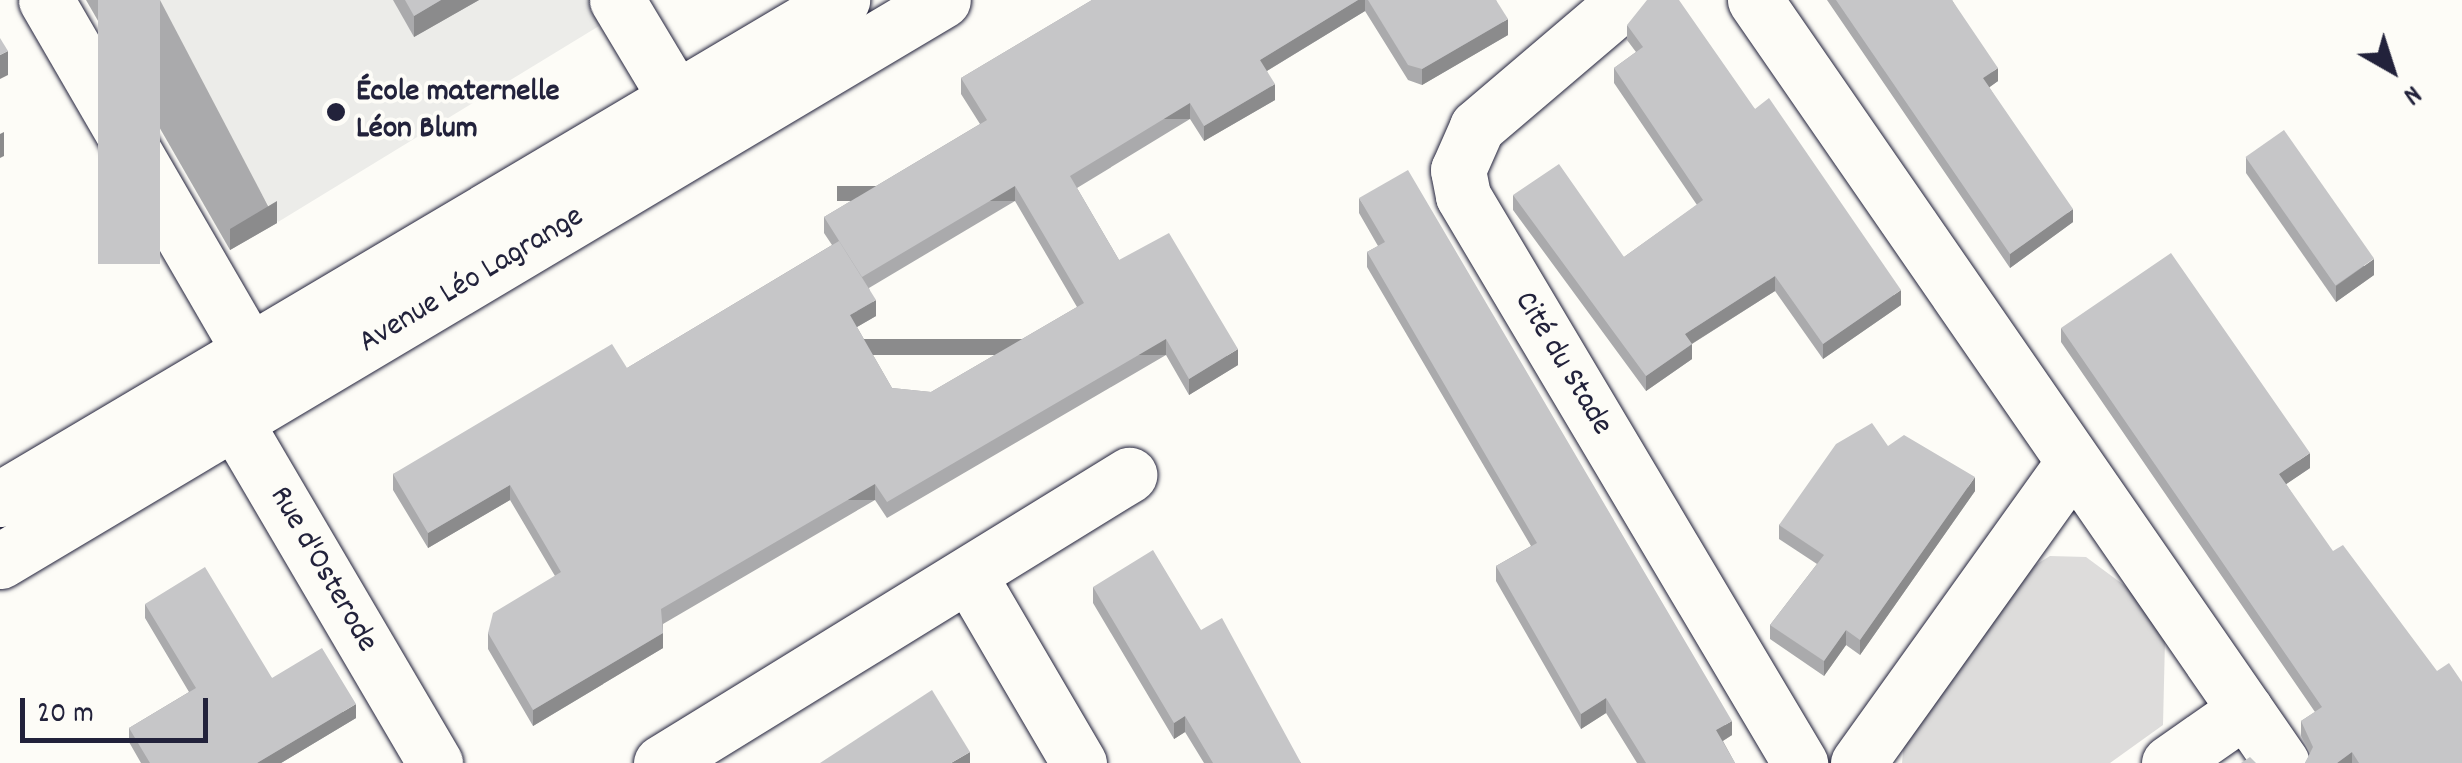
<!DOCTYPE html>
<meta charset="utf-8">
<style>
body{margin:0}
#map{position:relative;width:2462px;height:763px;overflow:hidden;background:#fdfcf7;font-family:Dekko,sans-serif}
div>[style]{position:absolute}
.built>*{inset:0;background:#ecece9}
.green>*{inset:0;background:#dddcdb}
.roads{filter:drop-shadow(0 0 2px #22223b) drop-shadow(0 0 2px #22223b)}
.minor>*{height:55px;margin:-27.5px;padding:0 27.5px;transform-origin:27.5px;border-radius:27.5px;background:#fdfcf7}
.wall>*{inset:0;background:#aaaaac}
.shaded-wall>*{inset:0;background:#8b8b8c;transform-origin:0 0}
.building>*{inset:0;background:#c6c6c8;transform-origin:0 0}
.dots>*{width:28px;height:28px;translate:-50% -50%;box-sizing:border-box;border:5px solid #fdfcf7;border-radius:50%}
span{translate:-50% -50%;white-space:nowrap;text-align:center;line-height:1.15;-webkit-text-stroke:8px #fdfcf7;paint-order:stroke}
.poi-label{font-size:32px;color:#22223b;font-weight:700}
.left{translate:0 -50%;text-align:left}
.street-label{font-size:32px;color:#22223b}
.north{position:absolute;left:2342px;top:20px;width:100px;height:100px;-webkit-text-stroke:8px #fdfcf7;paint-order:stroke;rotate:141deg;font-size:28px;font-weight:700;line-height:40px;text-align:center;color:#22223b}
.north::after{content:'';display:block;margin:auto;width:35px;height:45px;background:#22223b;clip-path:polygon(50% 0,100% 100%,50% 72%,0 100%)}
.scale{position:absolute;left:20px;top:698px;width:188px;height:45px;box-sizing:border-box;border:5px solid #22223b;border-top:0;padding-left:12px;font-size:30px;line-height:35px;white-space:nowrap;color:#22223b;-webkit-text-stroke:8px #fdfcf7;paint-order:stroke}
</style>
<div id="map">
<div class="built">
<div style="clip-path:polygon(149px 0,640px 0,640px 1px,278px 222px)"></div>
</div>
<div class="green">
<div style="clip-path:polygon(2050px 556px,2086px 557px,2144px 600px,2165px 640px,2163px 725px,2110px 763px,1902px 763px,1904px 742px,2024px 572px)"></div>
</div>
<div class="roads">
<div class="minor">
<div style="left:46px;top:0;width:441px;rotate:59.9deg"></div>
<div style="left:617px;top:0;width:154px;rotate:59.1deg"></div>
<div style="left:1626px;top:0;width:196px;rotate:139.6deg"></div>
<div style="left:1477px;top:127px;width:47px;rotate:113.8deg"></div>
<div style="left:1458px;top:170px;width:26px;rotate:79deg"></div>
<div style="left:1463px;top:196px;width:660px;rotate:59.27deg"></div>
<div style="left:1755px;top:0;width:927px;rotate:55.37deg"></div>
<div style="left:218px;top:393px;width:429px;rotate:59.6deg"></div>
<div style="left:0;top:499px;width:979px;rotate:-30.65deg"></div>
<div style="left:0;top:561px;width:1097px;rotate:-30.75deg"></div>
<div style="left:969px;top:575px;width:218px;rotate:59.7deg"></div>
<div style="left:661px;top:763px;width:550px;rotate:-31.61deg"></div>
<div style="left:1858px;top:763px;width:369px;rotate:-54.4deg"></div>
<div style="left:2169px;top:763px;width:93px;rotate:-34.9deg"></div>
</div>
</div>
<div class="wall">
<div style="clip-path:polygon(86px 0,160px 0,277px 223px,230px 250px)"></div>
<div style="clip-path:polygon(393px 0,479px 0,414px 37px)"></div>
<div style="clip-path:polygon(evenodd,1092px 0,1496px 0,1508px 35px,1422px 85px,1408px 80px,1365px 11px,1267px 71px,1275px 100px,1204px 141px,1190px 119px,1077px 188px,1119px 260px,1238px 365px,1189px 395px,1166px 355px,887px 518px,875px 500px,663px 624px,663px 648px,533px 726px,488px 649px,488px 633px,555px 576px,510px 500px,428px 548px,393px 490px,393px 474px,627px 368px,832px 245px,824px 233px,824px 217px,980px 124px,961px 94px,961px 78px,1092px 0,1015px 201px,1077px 307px,931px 392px,892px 388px,857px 327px,876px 316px,869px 288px,1015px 201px)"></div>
<div style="clip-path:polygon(1827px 0,1952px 0,1998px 81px,1989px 87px,2073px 222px,2010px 268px)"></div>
<div style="clip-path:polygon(1627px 25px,1755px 109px,1901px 305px,1823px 359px,1775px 291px,1692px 344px,1692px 359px,1646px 391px,1513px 210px,1513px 195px,1624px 257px,1697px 205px,1614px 83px,1614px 68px,1636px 52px,1627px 40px)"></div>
<div style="clip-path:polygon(2246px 157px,2374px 275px,2336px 302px,2246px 173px)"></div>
<div style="clip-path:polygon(1359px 198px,1732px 735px,1723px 741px,1735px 763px,1637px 763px,1606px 713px,1581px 729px,1496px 581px,1496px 566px,1531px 546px,1367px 267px,1367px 252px,1378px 246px,1359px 213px)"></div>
<div style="clip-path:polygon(2061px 328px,2310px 468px,2286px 484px,2462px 763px,2305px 763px,2310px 754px,2301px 736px,2301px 721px,2315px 712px,2061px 342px)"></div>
<div style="clip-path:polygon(1888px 446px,1975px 491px,1860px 655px,1846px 645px,1824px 676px,1770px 639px,1770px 625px,1817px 564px,1779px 539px,1779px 525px)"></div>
<div style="clip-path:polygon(1093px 587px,1201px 630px,1301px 763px,1204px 763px,1185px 732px,1174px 739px,1093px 603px)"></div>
<div style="clip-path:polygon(145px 604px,272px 678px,356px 718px,281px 763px,141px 763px,129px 742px,129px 728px,189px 692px,145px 618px)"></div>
</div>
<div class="shaded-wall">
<div style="clip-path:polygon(441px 0,479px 0,414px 37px,414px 16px)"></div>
<div style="clip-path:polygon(1358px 0,1365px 0,1365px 11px,1260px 75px,1260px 60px)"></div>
<div style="clip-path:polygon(1508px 19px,1508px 35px,1422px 85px,1422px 69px)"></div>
<div style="clip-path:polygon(8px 51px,8px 75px,0 79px,0 55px)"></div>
<div style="clip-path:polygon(1998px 68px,1998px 81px,1983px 92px,1983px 78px)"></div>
<div style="clip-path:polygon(1275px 84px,1275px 100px,1204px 141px,1204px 126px)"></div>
<div style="left:1190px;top:103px;width:16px;height:140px;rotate:90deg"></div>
<div style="clip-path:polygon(4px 132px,4px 156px,0 158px,0 134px)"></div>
<div style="left:1015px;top:186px;width:15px;height:178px;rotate:90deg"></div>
<div style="clip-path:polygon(277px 201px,277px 223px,230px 250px,230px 229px)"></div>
<div style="clip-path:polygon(2073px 209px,2073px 222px,2010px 268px,2010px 254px)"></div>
<div style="clip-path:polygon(2374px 259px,2374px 275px,2336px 302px,2336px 286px)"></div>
<div style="clip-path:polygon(1775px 276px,1775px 291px,1685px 348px,1685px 334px)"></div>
<div style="clip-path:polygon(1901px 290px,1901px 305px,1823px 359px,1823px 344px)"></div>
<div style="clip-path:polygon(876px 300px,876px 316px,850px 331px,850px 315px)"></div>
<div style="left:1166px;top:339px;width:16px;height:323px;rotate:90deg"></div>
<div style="clip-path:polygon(1692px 344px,1692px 359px,1646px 391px,1646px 376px)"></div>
<div style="clip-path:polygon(1238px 349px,1238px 365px,1189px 395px,1189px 379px)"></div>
<div style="clip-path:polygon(2310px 453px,2310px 468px,2279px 489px,2279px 474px)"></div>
<div style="clip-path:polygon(1975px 477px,1975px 491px,1860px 655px,1860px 640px)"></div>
<div style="left:875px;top:484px;width:16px;height:248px;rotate:90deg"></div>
<div style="clip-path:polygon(510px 485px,510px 500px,428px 548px,428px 533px)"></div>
<div style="clip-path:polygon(1846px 630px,1846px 645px,1824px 676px,1824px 661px)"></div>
<div style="clip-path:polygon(663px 633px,663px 648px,533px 726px,533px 710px)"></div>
<div style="clip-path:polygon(1606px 698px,1606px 713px,1581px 729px,1581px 714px)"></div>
<div style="clip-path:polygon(356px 704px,356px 718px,281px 763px,257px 763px)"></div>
<div style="clip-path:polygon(1185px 716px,1185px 732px,1174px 739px,1174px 723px)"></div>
<div style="clip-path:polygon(1732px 721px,1732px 735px,1716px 745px,1716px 730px)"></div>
<div style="clip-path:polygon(970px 752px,970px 763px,951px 763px)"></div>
<div style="clip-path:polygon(2352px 752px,2352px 763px,2337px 763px)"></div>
</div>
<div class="building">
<div style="left:98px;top:0;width:62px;height:264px"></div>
<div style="clip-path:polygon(405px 0,441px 0,414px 16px)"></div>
<div style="clip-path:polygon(1092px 0,1358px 0,1260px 60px,1275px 84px,1204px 126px,1190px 103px,1070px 176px,1119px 260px,1169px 233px,1238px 349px,1189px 379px,1166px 339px,887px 502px,875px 484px,661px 609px,663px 633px,533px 710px,488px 633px,493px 613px,561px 572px,510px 485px,428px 533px,393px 474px,612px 344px,627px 368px,839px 241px,876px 300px,850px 315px,892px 388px,931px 392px,1084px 303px,1015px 186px,862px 277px,824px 217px,987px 120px,961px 78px)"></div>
<div style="clip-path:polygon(1368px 0,1496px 0,1508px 19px,1422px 69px,1408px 65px)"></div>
<div style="clip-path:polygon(1647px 0,1679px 0,1755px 109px,1769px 98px,1901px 290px,1823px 344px,1775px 276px,1685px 334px,1692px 344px,1646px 376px,1513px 195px,1559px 164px,1624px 257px,1703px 200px,1614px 68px,1643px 47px,1627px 25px)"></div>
<div style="clip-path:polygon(1836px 0,1952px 0,1998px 68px,1983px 78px,2073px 209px,2010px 254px)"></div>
<div style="clip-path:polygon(0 38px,8px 51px,0 55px)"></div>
<div style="left:2284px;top:130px;width:157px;height:47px;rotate:55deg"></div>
<div style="clip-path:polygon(1408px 170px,1732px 721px,1716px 730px,1735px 763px,1646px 763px,1606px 698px,1581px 714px,1496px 566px,1537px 543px,1367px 252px,1385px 242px,1359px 198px)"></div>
<div style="clip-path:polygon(2171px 253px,2310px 453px,2279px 474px,2333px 551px,2343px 545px,2437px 671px,2449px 663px,2462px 682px,2462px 763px,2359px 763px,2352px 752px,2337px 763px,2305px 763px,2313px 747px,2301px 721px,2322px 707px,2061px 328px)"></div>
<div style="clip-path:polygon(1872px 423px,1888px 446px,1904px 435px,1975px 477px,1860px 640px,1846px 630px,1824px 661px,1770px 625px,1824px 555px,1779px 525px,1836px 444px)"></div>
<div style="clip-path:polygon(1153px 550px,1201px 630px,1222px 618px,1301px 763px,1213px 763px,1185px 716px,1174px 723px,1093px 587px)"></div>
<div style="clip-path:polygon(205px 567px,272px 678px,322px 648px,356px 704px,257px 763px,150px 763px,129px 728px,196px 688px,145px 604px)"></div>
<div style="clip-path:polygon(932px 690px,970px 752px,951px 763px,820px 763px)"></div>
<div style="clip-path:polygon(2250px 757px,2256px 763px,2241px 763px)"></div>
</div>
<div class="dots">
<div style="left:336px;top:112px;background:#22223b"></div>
</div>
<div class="poi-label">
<span class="left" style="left:356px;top:112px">École maternelle<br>Léon Blum</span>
</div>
<div class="street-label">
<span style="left:472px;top:281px;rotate:-31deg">Avenue Léo Lagrange</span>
<span style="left:1562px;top:364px;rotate:59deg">Cité du Stade</span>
<span style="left:322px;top:570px;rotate:60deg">Rue d'Osterode</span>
</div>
<div class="north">N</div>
<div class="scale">20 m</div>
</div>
